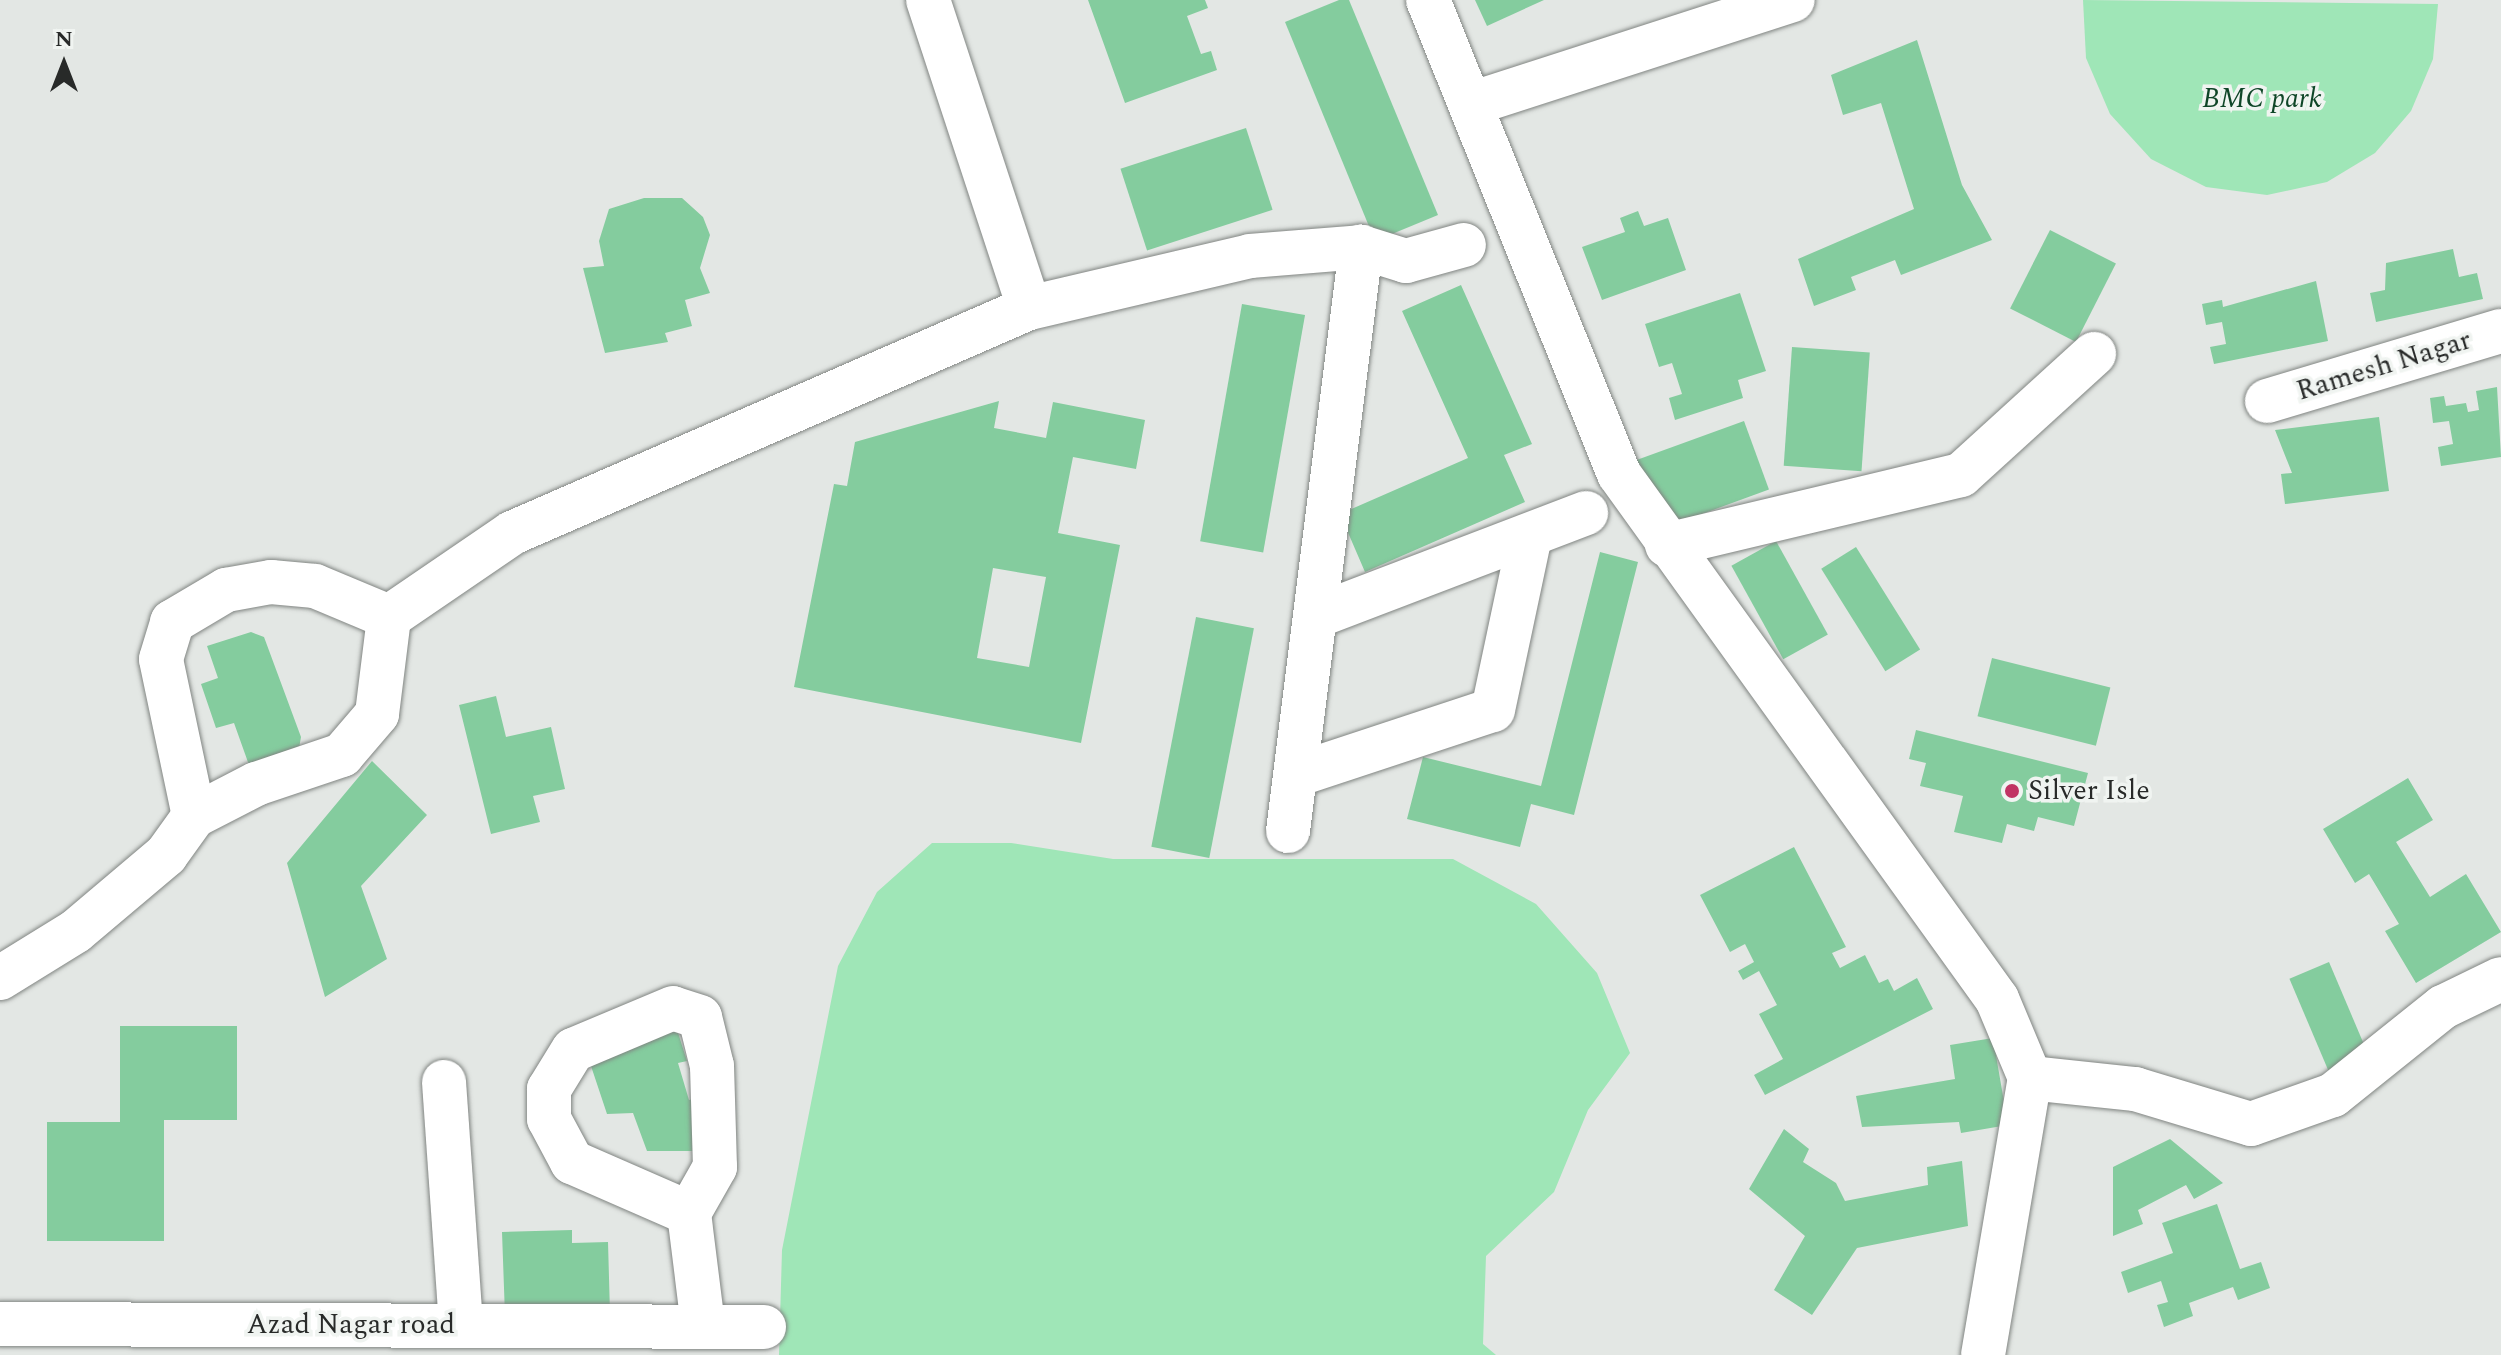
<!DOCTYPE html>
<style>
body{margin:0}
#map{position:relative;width:2501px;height:1355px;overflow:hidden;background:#e3e7e4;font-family:Spectral,serif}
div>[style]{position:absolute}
.green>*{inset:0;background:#9fe6b7}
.building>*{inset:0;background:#84cc9e;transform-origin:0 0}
.roads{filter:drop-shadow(0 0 2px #818582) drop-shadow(0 0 2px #818582)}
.street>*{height:44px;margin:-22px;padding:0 22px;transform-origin:22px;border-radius:22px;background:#fff}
.dots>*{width:22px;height:22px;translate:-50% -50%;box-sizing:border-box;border:4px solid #f0f4f1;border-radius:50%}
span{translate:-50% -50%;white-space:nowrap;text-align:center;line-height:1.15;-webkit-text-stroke:7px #f0f4f1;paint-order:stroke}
.park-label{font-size:28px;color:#0f4628;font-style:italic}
.street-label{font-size:28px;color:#282a29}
.poi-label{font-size:28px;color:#282a29}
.left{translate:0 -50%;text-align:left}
.north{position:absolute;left:24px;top:24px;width:80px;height:80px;-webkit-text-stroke:6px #f0f4f1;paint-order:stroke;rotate:0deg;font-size:22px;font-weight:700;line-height:32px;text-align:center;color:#282a29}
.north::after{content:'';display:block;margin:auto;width:28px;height:36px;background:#282a29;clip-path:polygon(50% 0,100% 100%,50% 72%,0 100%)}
</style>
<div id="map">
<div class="green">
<div style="clip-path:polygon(2083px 0,2438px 4px,2433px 59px,2411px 111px,2375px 153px,2327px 182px,2267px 195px,2206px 187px,2151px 159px,2110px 114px,2086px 58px)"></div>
<div style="clip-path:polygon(932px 843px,1011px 843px,1113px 859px,1453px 859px,1536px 904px,1597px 973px,1630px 1053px,1588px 1110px,1554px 1192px,1486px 1256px,1483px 1344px,1496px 1355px,779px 1355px,782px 1250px,838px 966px,877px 892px)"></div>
</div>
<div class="building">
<div style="clip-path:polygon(1088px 0,1205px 0,1208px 8px,1187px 16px,1201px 54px,1211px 51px,1217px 70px,1125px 103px)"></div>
<div style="clip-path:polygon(1339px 0,1349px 0,1438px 215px,1375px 241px,1285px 22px)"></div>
<div style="clip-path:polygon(1475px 0,1544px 0,1487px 26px)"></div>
<div style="clip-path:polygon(1917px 40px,1962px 185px,1992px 240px,1901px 275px,1895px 260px,1851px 277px,1856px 290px,1814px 306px,1798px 259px,1914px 209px,1881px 103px,1843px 115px,1831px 75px)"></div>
<div style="left:1246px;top:128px;width:86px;height:132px;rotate:72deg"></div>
<div style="clip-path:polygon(644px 198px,682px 198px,703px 217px,710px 235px,700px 268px,710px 293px,685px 300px,692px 326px,665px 333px,668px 342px,605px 353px,583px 268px,604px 266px,599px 241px,609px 209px)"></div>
<div style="clip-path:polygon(1638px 211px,1644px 226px,1668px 218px,1686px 270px,1602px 300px,1582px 247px,1625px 232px,1620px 218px)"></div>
<div style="left:2050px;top:230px;width:74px;height:88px;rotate:27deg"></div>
<div style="clip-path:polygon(2453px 249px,2459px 277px,2477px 273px,2483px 299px,2376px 322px,2370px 293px,2385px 290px,2386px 263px)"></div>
<div style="clip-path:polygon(2316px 281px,2328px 341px,2214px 364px,2210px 347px,2226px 344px,2222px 322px,2206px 325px,2202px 304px,2222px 300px,2223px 307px)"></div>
<div style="clip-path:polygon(1461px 285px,1532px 444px,1504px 455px,1525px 502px,1365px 572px,1340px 514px,1468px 458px,1402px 311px)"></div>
<div style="clip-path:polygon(1740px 293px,1766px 371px,1738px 380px,1743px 398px,1675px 420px,1669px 398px,1682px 394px,1672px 363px,1659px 367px,1645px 324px)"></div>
<div style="left:1242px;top:304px;width:64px;height:241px;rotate:10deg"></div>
<div style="left:1792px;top:347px;width:78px;height:119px;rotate:4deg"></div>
<div style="clip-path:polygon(2497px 387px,2501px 457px,2441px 466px,2438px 447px,2453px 444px,2449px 421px,2433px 423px,2430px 398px,2444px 396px,2446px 406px,2466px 403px,2468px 412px,2479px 410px,2476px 391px)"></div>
<div style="clip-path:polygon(evenodd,999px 401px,994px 428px,1046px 438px,1053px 402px,1145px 420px,1136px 469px,1073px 457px,1058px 533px,1120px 545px,1081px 743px,794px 687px,834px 484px,847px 486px,855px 442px,999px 401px,993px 568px,1046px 577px,1029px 667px,977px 658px,993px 568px)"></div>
<div style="clip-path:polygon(2379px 417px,2389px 491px,2285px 504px,2281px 474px,2292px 473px,2275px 430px)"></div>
<div style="left:1744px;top:421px;width:73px;height:115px;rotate:70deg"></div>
<div style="left:1776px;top:541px;width:107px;height:51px;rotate:61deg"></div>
<div style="left:1856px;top:547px;width:121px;height:41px;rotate:58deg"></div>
<div style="clip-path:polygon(1600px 552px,1638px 562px,1574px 815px,1531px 804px,1520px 847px,1407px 819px,1423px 757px,1541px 786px)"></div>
<div style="left:1196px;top:617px;width:59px;height:234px;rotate:11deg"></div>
<div style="clip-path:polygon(251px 632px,264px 637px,301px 737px,298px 754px,254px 779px,234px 723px,216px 728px,201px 684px,218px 678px,207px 646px)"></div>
<div style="left:1992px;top:658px;width:122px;height:60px;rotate:14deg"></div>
<div style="clip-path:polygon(496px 696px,506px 737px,551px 727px,565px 789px,533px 796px,540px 822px,491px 834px,459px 705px)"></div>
<div style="clip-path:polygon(1916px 730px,2088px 773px,2074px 826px,2038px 817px,2034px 831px,2007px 824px,2002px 843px,1954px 832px,1963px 796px,1920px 786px,1926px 763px,1909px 759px)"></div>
<div style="clip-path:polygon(372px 761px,427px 815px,361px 886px,387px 959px,325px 997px,287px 863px)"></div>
<div style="clip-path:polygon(2408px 778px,2433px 820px,2396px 842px,2430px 897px,2466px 874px,2501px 932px,2416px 983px,2385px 931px,2399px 924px,2369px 874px,2355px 883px,2323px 829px)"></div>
<div style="clip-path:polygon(1794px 847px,1846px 947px,1832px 953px,1840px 968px,1865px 955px,1879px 983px,1888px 979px,1894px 991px,1917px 978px,1933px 1009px,1765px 1095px,1754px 1075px,1783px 1059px,1759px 1014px,1777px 1005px,1759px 971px,1743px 980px,1738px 971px,1754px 962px,1745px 944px,1730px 952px,1700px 895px)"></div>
<div style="left:2329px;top:962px;width:108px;height:43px;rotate:67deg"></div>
<div style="clip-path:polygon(674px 1020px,687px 1061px,678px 1063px,689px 1100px,698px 1098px,708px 1151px,647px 1151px,633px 1113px,607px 1114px,588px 1057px)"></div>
<div style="clip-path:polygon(120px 1026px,237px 1026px,237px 1120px,164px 1120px,164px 1241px,47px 1241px,47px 1122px,120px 1122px)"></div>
<div style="clip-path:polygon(1993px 1038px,2008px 1125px,1961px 1133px,1959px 1122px,1862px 1127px,1856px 1096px,1955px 1079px,1950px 1045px)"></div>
<div style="clip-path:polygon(1784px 1129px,1809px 1149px,1803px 1162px,1836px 1183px,1845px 1201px,1928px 1185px,1927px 1167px,1962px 1161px,1968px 1226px,1857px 1248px,1812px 1315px,1774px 1290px,1805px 1236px,1749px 1189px)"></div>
<div style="clip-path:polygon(2170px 1139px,2223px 1183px,2194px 1199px,2186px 1185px,2138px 1210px,2143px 1224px,2113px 1236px,2113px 1167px)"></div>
<div style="clip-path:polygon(2217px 1204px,2240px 1269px,2261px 1262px,2270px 1288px,2238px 1300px,2233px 1287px,2189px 1303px,2193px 1316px,2164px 1327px,2157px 1305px,2168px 1302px,2161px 1281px,2128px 1293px,2121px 1272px,2173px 1253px,2162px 1223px)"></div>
<div style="clip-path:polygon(572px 1230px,572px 1243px,608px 1242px,610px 1313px,505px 1316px,502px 1232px)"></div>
</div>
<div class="roads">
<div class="street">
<div style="left:928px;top:0;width:324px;rotate:71.8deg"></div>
<div style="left:1428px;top:0;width:511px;rotate:68.05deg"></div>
<div style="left:1619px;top:474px;width:647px;rotate:54.25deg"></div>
<div style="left:1997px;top:999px;width:86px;rotate:67.3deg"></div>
<div style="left:2030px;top:1078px;width:106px;rotate:6deg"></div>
<div style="left:2135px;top:1089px;width:121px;rotate:16.8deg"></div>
<div style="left:2251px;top:1124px;width:87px;rotate:-19.5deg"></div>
<div style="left:2333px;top:1095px;width:141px;rotate:-38.7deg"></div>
<div style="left:2443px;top:1007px;width:64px;rotate:-25.8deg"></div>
<div style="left:1471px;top:104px;width:338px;rotate:-17.9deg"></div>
<div style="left:2267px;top:401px;width:244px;rotate:-16.7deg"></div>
<div style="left:1667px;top:545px;width:302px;rotate:-13.4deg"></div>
<div style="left:1961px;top:475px;width:180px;rotate:-42.3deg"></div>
<div style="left:1319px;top:615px;width:286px;rotate:-20.9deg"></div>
<div style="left:1296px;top:775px;width:207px;rotate:-18.3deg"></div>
<div style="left:1493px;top:710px;width:178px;rotate:-78deg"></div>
<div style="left:194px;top:816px;width:160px;rotate:-101.9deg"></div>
<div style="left:161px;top:659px;width:39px;rotate:-73deg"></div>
<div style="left:172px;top:622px;width:63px;rotate:-30.7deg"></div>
<div style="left:226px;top:590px;width:46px;rotate:-10.1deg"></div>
<div style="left:271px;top:582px;width:44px;rotate:5.2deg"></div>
<div style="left:315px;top:586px;width:80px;rotate:22.7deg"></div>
<div style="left:1288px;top:831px;width:589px;rotate:-82.87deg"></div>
<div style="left:0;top:978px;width:89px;rotate:-31.7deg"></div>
<div style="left:76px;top:931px;width:118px;rotate:-40.2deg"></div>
<div style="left:166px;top:855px;width:48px;rotate:-54.3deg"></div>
<div style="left:194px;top:816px;width:70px;rotate:-27.3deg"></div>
<div style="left:256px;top:784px;width:91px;rotate:-18.6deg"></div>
<div style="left:342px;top:755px;width:54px;rotate:-49.5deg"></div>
<div style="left:377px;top:714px;width:98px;rotate:-82.9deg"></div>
<div style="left:389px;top:617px;width:149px;rotate:-34.3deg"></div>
<div style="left:512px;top:533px;width:564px;rotate:-23.52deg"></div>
<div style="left:1029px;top:308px;width:227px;rotate:-13.2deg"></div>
<div style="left:1250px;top:256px;width:111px;rotate:-4.6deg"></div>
<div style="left:1361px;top:247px;width:47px;rotate:17.3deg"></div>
<div style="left:1406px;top:261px;width:60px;rotate:-15.4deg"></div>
<div style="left:444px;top:1082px;width:244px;rotate:86deg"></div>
<div style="left:689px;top:1213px;width:53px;rotate:-60.5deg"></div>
<div style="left:715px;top:1167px;width:101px;rotate:-91.7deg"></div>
<div style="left:712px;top:1066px;width:50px;rotate:-103.8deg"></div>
<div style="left:700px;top:1017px;width:28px;rotate:-162deg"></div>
<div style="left:673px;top:1008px;width:108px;rotate:157.2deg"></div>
<div style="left:573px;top:1050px;width:46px;rotate:121.6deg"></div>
<div style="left:549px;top:1089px;width:30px;rotate:90deg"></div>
<div style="left:549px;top:1119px;width:49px;rotate:61.9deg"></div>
<div style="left:572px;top:1162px;width:128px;rotate:23.6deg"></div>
<div style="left:689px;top:1213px;width:113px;rotate:82.9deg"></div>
<div style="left:0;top:1324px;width:764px;rotate:0.22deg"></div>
<div style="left:1983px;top:1355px;width:281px;rotate:-80.4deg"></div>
</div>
</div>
<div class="dots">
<div style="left:2012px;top:791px;background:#c13464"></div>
</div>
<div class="park-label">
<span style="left:2262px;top:99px">BMC park</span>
</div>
<div class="street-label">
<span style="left:2384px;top:366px;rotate:-17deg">Ramesh Nagar</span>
<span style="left:351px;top:1325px">Azad Nagar road</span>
</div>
<div class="poi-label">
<span class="left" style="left:2028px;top:791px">Silver Isle</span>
</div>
<div class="north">N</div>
</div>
